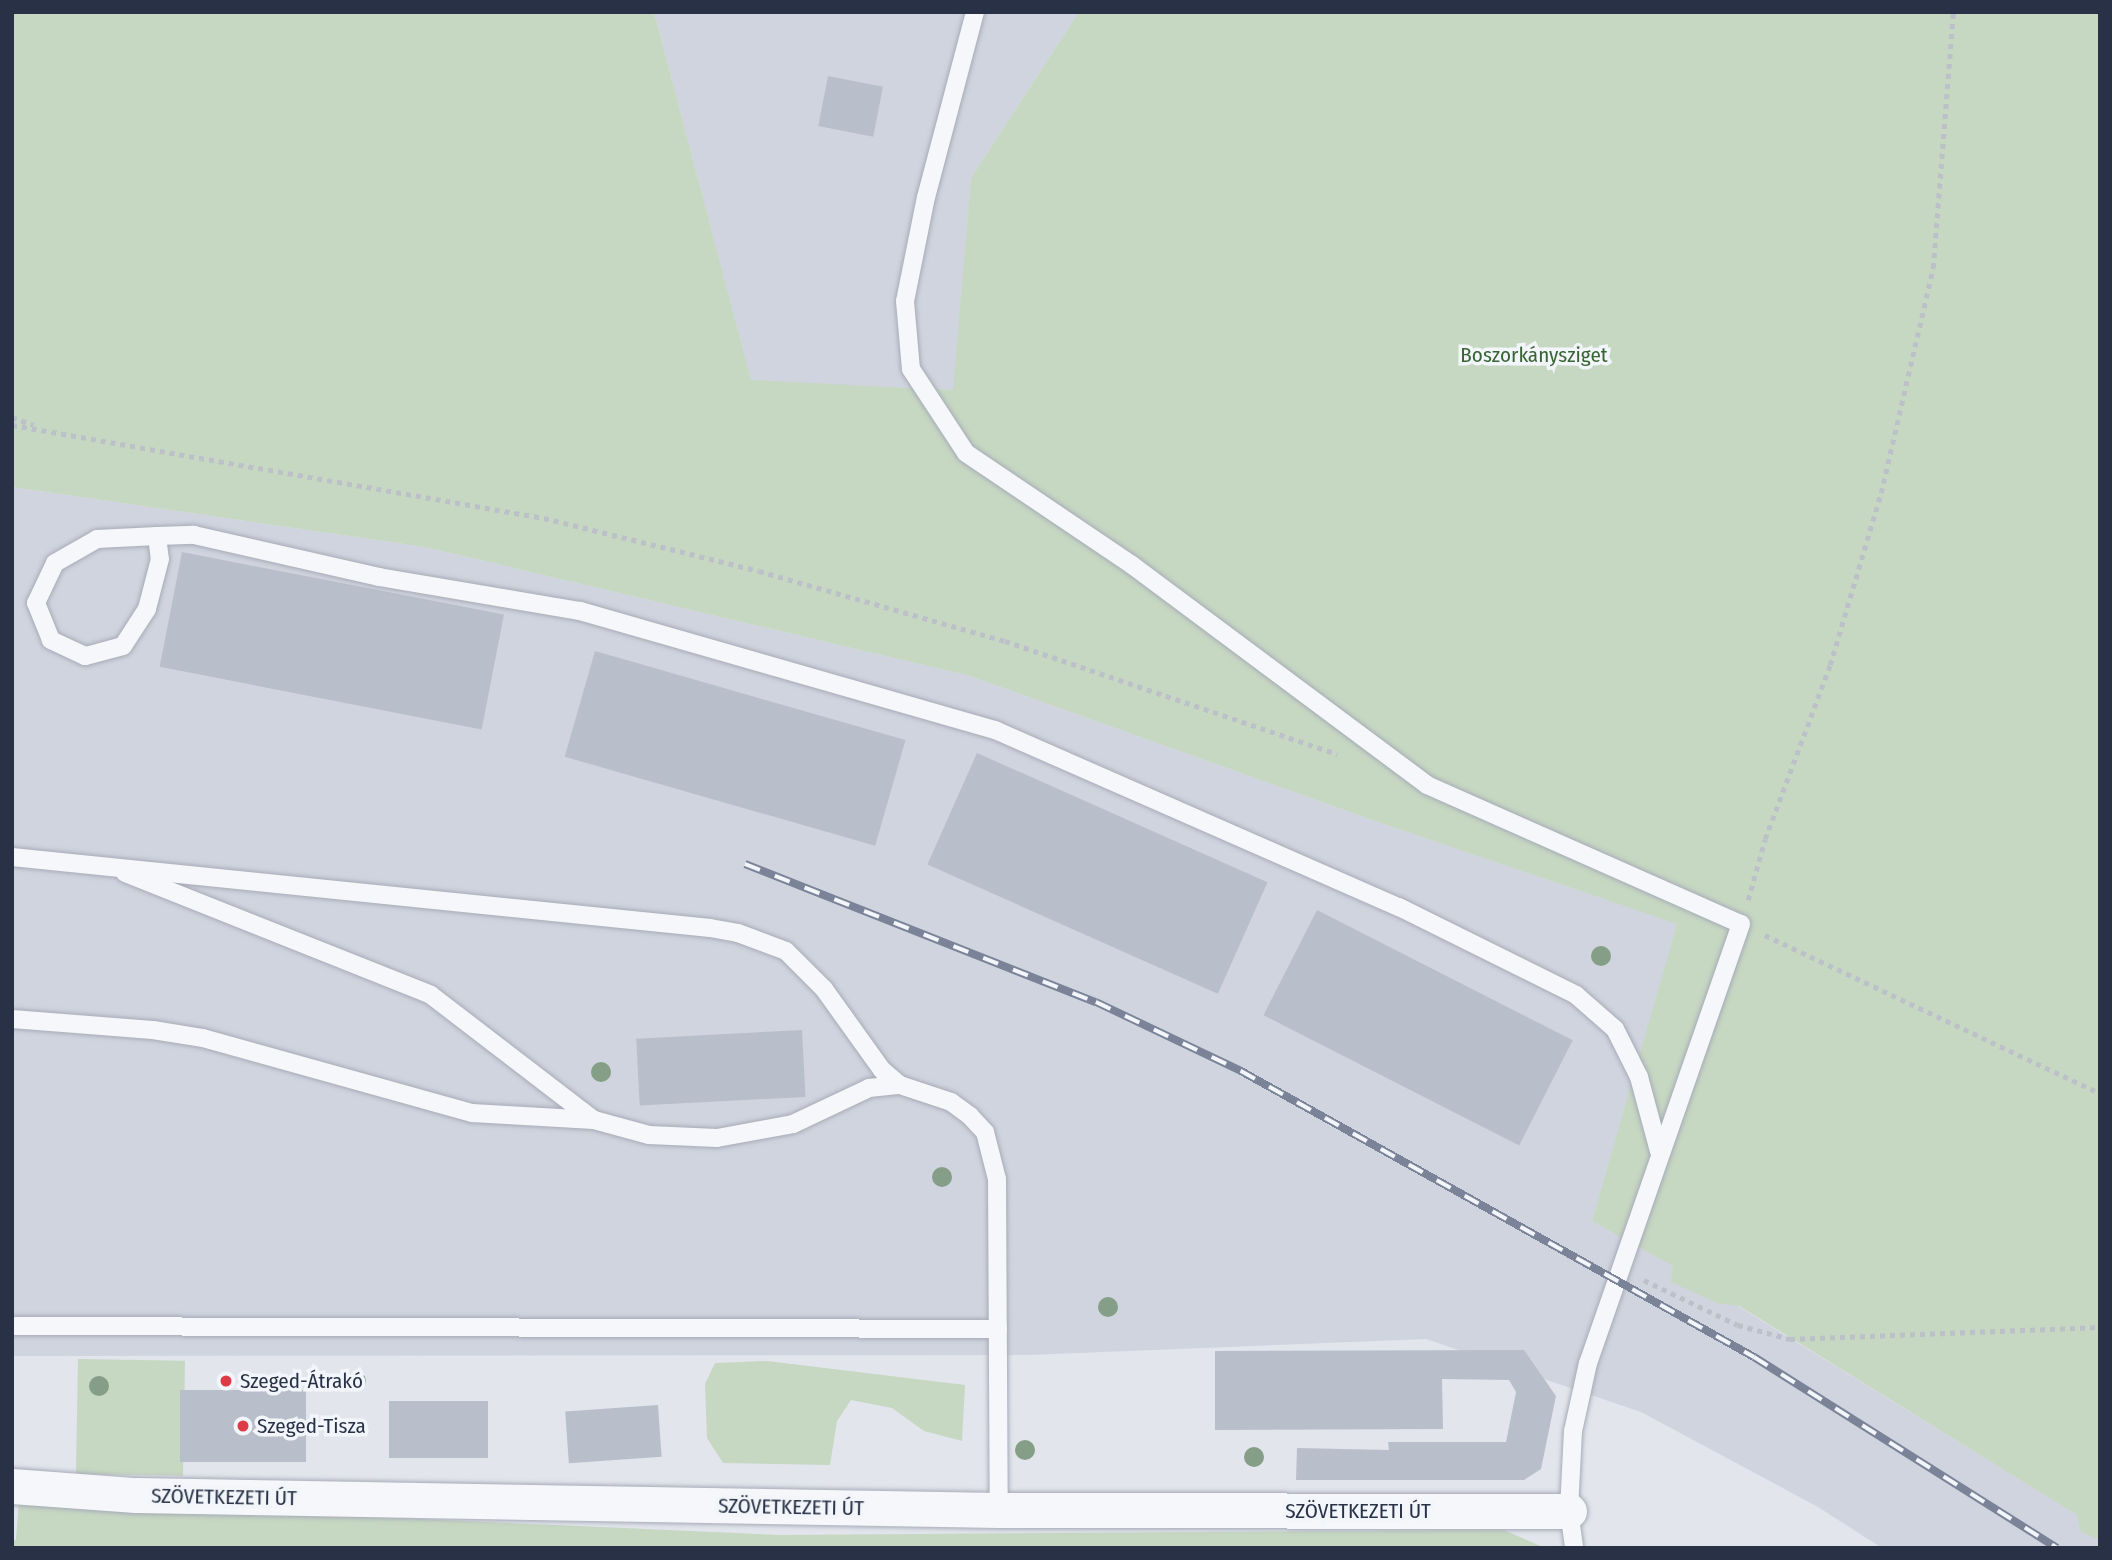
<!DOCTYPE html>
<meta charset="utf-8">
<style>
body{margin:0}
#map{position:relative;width:2112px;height:1560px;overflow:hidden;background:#e2e5ec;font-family:"Fira Sans Condensed",sans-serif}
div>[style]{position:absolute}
.built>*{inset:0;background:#d0d4de}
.green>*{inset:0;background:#c6d7c2;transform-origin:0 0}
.building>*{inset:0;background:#b9becb;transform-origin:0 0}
.path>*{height:4.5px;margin-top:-2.25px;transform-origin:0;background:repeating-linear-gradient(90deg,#bcc0c8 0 5px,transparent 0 10px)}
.roads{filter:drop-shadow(0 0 2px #a6abb7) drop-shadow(0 0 2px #a6abb7)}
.lane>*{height:18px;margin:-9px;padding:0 9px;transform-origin:9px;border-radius:9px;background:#f6f7fa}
.street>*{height:35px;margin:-17.5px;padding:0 17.5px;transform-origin:17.5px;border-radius:17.5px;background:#f6f7fa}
.rail>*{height:8px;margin-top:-4px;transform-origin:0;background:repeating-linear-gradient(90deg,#f2f5f9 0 16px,#7a8398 0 32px);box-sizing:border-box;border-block:2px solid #7a8398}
.trees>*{width:20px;height:20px;margin:-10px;border-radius:50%;background:#859e87}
.dots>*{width:19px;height:19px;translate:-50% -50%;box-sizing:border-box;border:4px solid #f2f5f9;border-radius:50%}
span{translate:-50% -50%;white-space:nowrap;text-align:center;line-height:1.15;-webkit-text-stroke:7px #f2f5f9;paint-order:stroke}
.park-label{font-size:21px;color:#396434}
.poi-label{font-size:21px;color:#283146}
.left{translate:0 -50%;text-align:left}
.street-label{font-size:21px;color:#283146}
.frame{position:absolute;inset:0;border:14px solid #283146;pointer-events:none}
</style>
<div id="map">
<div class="built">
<div style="clip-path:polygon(654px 12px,1079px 12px,971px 178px,954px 390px,751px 381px)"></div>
<div style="clip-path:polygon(12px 487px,425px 547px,970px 676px,1372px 820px,1678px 924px,1592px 1221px,1647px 1250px,2100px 1529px,2100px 1548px,1882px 1548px,1818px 1507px,1641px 1412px,1426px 1339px,1028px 1355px,12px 1356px)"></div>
</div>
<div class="green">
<div style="clip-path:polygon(12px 12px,654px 12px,751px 380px,953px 390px,971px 178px,1079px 12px,2100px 12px,2100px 1540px,2081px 1532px,2077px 1515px,1739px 1306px,1717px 1303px,1671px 1282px,1673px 1266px,1592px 1221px,1677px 924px,1372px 820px,970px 676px,425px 547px,12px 487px)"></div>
<div style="left:78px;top:1359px;width:107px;height:115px;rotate:1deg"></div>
<div style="clip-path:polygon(767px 1361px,965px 1385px,962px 1441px,924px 1431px,892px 1408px,851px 1400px,837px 1421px,830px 1465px,723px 1463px,707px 1438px,705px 1384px,715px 1363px)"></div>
<div style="clip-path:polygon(19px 1501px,779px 1535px,1504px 1530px,1545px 1548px,12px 1548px,12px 1541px,16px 1540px)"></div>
</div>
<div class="building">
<div style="left:828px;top:76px;width:56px;height:51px;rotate:11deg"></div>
<div style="left:182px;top:552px;width:328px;height:117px;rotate:11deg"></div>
<div style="left:595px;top:651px;width:323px;height:110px;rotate:16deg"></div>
<div style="left:977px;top:753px;width:318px;height:122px;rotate:24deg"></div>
<div style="left:1317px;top:910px;width:287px;height:118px;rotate:27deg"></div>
<div style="left:802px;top:1030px;width:67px;height:166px;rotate:87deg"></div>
<div style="clip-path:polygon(1524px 1350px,1556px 1396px,1541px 1469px,1524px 1480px,1296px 1480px,1297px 1448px,1389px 1450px,1388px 1442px,1506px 1442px,1516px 1392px,1509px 1380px,1442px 1379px,1443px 1429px,1215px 1430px,1215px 1351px)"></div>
<div style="left:180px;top:1390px;width:126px;height:72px"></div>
<div style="left:389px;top:1401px;width:99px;height:57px"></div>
<div style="left:658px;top:1405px;width:52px;height:93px;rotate:86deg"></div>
</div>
<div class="path">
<div style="left:12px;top:417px;width:23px;rotate:20deg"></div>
<div style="left:12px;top:425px;width:540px;rotate:9.92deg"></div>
<div style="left:544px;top:518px;width:221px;rotate:13.8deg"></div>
<div style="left:759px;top:571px;width:256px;rotate:15.9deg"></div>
<div style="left:1005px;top:641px;width:351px;rotate:18.8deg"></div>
<div style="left:1748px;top:900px;width:63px;rotate:-74.4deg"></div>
<div style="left:1765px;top:839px;width:186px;rotate:-69.5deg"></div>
<div style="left:1830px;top:665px;width:179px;rotate:-73.5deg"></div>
<div style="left:1881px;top:493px;width:231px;rotate:-77deg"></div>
<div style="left:1933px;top:268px;width:257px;rotate:-85.5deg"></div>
<div style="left:1765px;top:935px;width:370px;rotate:25.3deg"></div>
<div style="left:1644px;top:1280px;width:104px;rotate:25.6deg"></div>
<div style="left:1738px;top:1325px;width:54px;rotate:15.1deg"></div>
<div style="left:1790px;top:1339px;width:310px;rotate:-2.2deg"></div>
</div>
<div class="roads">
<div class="lane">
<div style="left:975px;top:12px;width:191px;rotate:104.8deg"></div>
<div style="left:926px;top:197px;width:106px;rotate:101.4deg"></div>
<div style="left:905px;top:301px;width:68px;rotate:85deg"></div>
<div style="left:911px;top:369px;width:100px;rotate:56.8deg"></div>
<div style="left:966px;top:453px;width:200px;rotate:34deg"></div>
<div style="left:1132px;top:565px;width:368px;rotate:36.7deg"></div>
<div style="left:1427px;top:785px;width:343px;rotate:23.9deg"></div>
<div style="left:1741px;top:924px;width:465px;rotate:109.2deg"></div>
<div style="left:1588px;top:1363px;width:70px;rotate:102.4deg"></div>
<div style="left:1573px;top:1431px;width:80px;rotate:92.9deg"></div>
<div style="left:1569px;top:1511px;width:37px;rotate:82deg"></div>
<div style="left:157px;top:536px;width:23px;rotate:83deg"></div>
<div style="left:160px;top:559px;width:52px;rotate:104.6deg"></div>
<div style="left:147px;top:609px;width:44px;rotate:123deg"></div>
<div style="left:123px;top:646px;width:39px;rotate:165deg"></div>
<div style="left:85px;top:656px;width:38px;rotate:-155deg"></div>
<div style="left:51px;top:640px;width:40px;rotate:-112deg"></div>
<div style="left:36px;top:603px;width:44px;rotate:-64.6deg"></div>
<div style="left:55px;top:563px;width:48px;rotate:-29.7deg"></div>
<div style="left:97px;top:539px;width:60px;rotate:-2.9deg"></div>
<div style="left:157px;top:536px;width:37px;rotate:-2deg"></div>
<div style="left:194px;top:535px;width:190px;rotate:12.8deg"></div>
<div style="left:379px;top:577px;width:204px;rotate:9.6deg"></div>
<div style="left:580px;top:611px;width:432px;rotate:16deg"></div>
<div style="left:995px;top:730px;width:441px;rotate:23.7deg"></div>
<div style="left:1399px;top:907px;width:198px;rotate:26.4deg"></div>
<div style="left:1576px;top:995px;width:52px;rotate:41.1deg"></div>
<div style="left:1615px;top:1029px;width:54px;rotate:63.4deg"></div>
<div style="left:1639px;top:1077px;width:77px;rotate:74.9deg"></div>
<div style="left:12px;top:857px;width:702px;rotate:5.81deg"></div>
<div style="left:710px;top:928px;width:28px;rotate:10deg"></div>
<div style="left:738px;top:933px;width:51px;rotate:20.6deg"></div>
<div style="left:786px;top:951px;width:54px;rotate:45deg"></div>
<div style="left:824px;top:989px;width:100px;rotate:54.4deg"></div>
<div style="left:882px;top:1070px;width:23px;rotate:40deg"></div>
<div style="left:900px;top:1085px;width:54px;rotate:18.4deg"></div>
<div style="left:951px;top:1102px;width:24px;rotate:36deg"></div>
<div style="left:970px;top:1116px;width:22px;rotate:47deg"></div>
<div style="left:985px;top:1132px;width:49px;rotate:75.7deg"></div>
<div style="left:997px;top:1179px;width:331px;rotate:89.7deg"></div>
<div style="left:125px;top:873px;width:329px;rotate:21.7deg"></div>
<div style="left:431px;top:995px;width:205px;rotate:37.5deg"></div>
<div style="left:12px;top:1019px;width:141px;rotate:4.5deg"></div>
<div style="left:153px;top:1030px;width:51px;rotate:9.1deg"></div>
<div style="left:203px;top:1038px;width:279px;rotate:15.6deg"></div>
<div style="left:472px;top:1113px;width:122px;rotate:3.3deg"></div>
<div style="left:594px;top:1120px;width:57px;rotate:15.3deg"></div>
<div style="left:649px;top:1135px;width:68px;rotate:2.5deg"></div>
<div style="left:717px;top:1138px;width:77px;rotate:-10.4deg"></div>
<div style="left:793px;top:1124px;width:84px;rotate:-25.3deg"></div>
<div style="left:869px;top:1088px;width:31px;rotate:-6deg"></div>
<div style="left:12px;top:1326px;width:986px;rotate:0.17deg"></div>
</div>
<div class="street">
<div style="left:12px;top:1486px;width:124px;rotate:4.2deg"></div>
<div style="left:136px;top:1495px;width:863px;rotate:1deg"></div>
<div style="left:999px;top:1510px;width:570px;rotate:0.1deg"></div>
</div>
</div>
<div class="rail">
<div style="left:745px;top:864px;width:377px;rotate:21.5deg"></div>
<div style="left:1096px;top:1002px;width:161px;rotate:25.4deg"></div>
<div style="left:1241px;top:1071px;width:587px;rotate:29.14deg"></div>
<div style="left:1754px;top:1357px;width:358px;rotate:32.2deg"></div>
</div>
<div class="trees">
<div style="left:1601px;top:956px"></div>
<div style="left:601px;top:1072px"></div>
<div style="left:942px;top:1177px"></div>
<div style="left:1108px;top:1307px"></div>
<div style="left:356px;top:1381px"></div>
<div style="left:99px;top:1386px"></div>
<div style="left:1025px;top:1450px"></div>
<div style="left:1254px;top:1457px"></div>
</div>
<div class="dots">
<div style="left:226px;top:1381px;background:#dd3b46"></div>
<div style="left:243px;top:1426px;background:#dd3b46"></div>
</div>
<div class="park-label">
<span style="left:1534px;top:355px">Boszorkánysziget</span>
</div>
<div class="poi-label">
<span class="left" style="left:240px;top:1381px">Szeged-Átrakó</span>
<span class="left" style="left:257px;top:1426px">Szeged-Tisza</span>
</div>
<div class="street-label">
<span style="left:224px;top:1497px;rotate:1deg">SZÖVETKEZETI ÚT</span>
<span style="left:791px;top:1507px;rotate:1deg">SZÖVETKEZETI ÚT</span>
<span style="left:1358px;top:1511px">SZÖVETKEZETI ÚT</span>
</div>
<div class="frame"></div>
</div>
